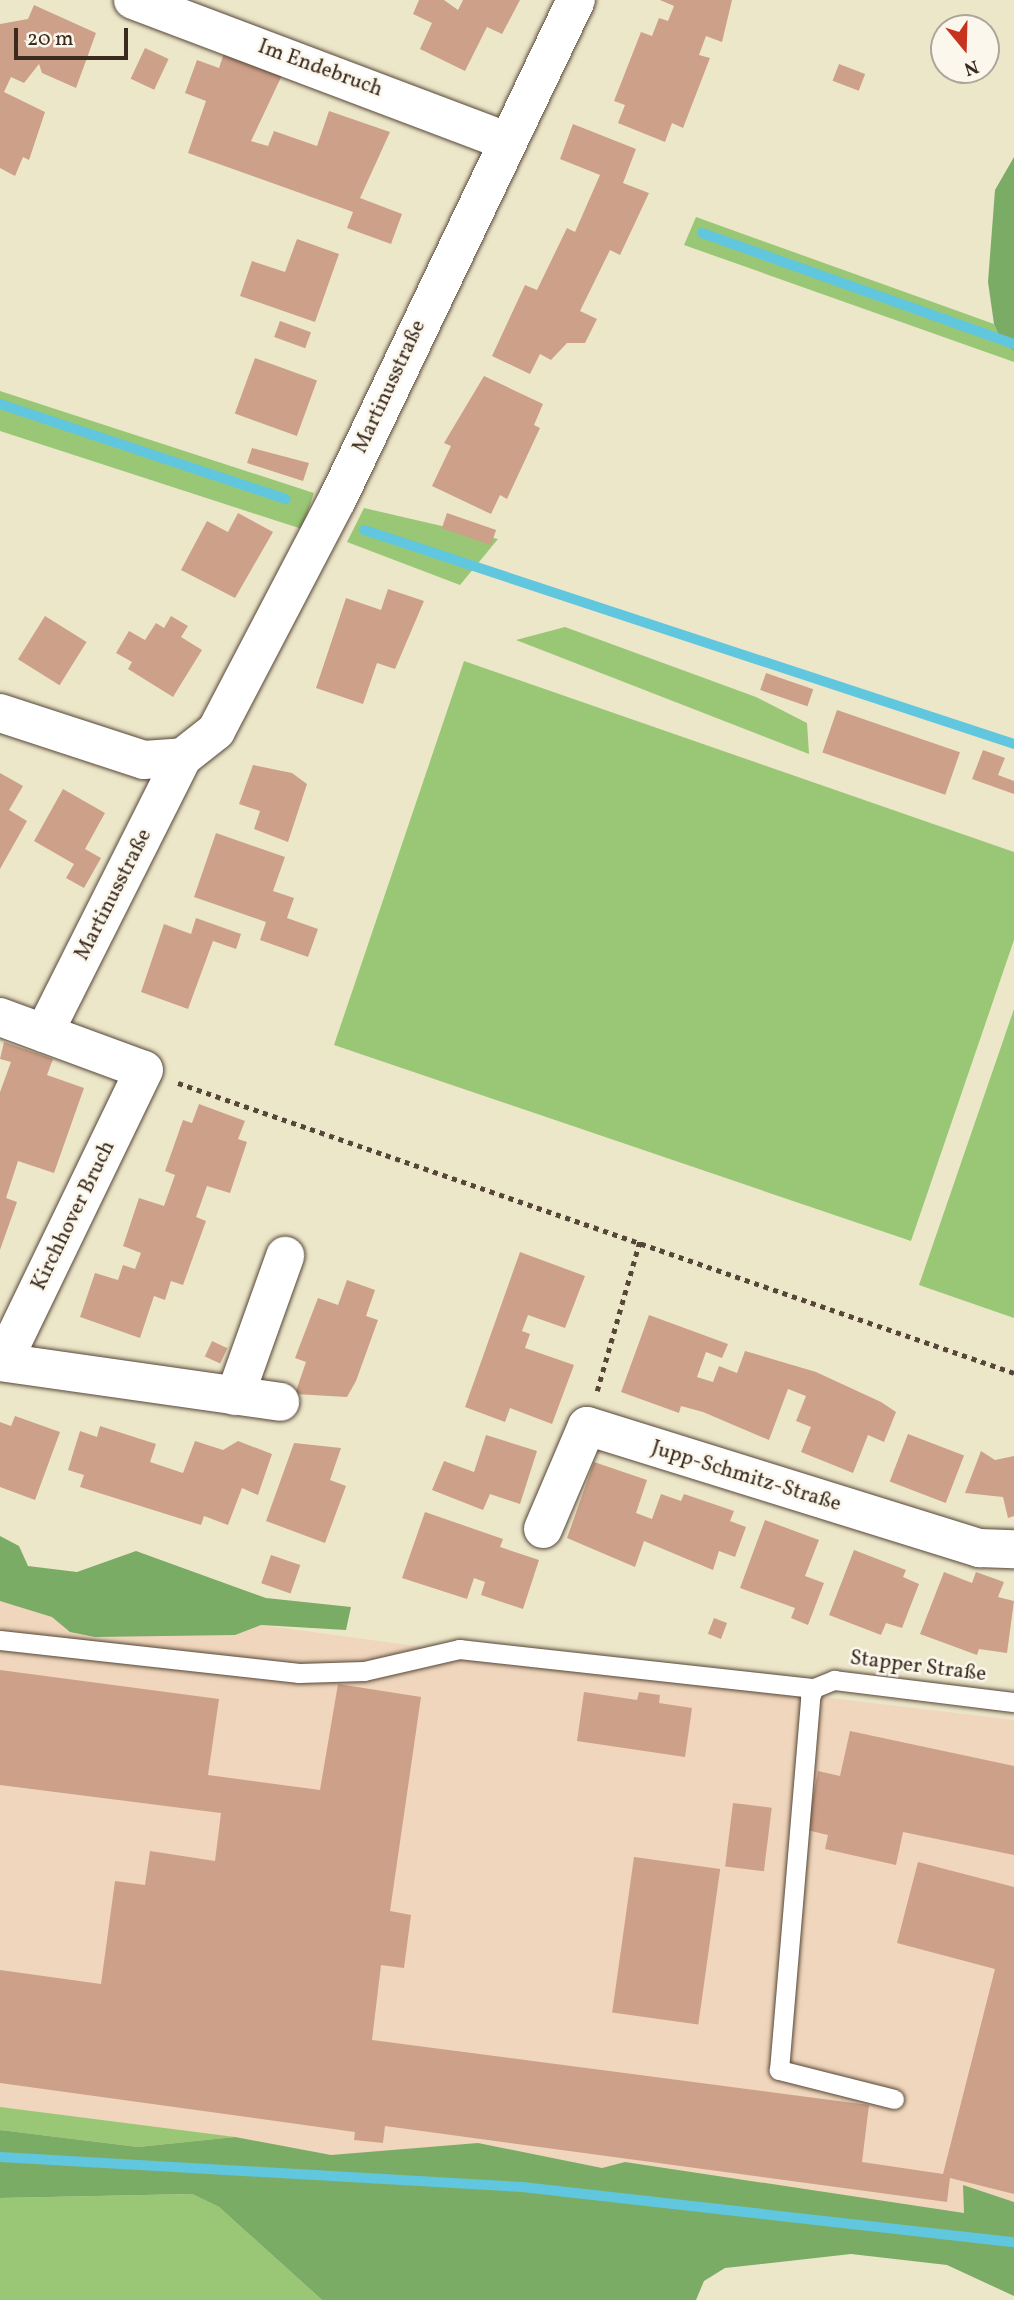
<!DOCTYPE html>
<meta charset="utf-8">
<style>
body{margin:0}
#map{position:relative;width:1014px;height:2300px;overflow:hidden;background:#ede7ca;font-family:Vollkorn,serif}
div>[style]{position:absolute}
.built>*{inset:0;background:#f0d6bc}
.green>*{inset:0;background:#99c775;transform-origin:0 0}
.forest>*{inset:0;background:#7aac66}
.stream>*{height:10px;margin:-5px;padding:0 5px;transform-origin:5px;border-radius:5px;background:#61c7de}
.building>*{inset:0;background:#cda089;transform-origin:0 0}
.path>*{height:4.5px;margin-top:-2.25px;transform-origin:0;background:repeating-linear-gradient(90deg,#564638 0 5px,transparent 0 10px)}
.roads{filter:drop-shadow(0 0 2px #564638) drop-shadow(0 0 2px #564638)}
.service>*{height:19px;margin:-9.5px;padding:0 9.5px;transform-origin:9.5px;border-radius:9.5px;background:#fff}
.minor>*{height:38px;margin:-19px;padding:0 19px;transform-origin:19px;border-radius:19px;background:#fff}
span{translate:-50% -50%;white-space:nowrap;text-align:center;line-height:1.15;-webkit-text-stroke:5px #fbf7ec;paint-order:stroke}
.street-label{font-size:21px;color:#3b2a1e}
.north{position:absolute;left:930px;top:14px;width:70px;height:70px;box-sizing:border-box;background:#fbf7ec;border:2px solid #aea59a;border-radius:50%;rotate:161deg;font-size:19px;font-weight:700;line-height:28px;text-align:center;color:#3b2a1e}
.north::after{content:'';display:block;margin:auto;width:24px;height:32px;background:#c8321e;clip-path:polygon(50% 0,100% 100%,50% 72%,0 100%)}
.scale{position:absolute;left:14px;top:28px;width:114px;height:32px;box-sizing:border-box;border:4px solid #3b2a1e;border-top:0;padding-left:9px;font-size:21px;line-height:24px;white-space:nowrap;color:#3b2a1e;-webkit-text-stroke:5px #fbf7ec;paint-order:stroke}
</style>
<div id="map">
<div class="built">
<div style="clip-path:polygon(0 1589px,546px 1664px,1014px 1720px,1014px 2254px,0 2153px)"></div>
</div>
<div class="green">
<div style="clip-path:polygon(696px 217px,994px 324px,1002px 343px,1014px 351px,1014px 362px,684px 245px)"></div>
<div style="left:0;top:391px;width:330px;height:38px;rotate:18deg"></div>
<div style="clip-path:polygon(364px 508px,498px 539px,460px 585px,347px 542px)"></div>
<div style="clip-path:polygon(565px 627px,756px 697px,807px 723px,809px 754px,516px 640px)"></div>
<div style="clip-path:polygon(464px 661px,1014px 852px,1014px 940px,911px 1241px,334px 1045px)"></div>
<div style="clip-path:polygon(1014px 1009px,1014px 1318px,919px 1285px)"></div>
<div style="clip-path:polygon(0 2107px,235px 2137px,138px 2147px,0 2130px)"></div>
<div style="clip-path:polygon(192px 2194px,219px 2207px,322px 2300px,0 2300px,0 2198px)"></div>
</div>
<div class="forest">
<div style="clip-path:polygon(1014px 157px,1014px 351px,1002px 343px,994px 324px,988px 282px,995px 190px)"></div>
<div style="clip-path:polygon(0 1536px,19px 1546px,28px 1566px,77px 1572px,136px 1551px,266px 1598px,351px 1607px,346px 1630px,261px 1625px,235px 1635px,95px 1637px,70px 1632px,52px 1617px,0 1601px)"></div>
<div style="clip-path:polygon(0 2130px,138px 2147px,235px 2137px,331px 2155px,478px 2143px,602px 2168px,625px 2162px,964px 2213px,963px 2185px,1014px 2202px,1014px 2296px,947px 2265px,851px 2254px,725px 2268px,704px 2281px,696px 2300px,322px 2300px,219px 2207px,192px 2194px,0 2198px)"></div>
</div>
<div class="stream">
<div style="left:702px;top:233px;width:331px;rotate:19.6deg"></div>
<div style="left:0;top:404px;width:301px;rotate:18.4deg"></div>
<div style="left:364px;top:530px;width:684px;rotate:18.22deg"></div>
<div style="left:0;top:2157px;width:523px;rotate:3.29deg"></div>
<div style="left:522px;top:2187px;width:495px;rotate:6.4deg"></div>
</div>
<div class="building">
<div style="clip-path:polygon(419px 0,444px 0,458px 10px,463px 0,520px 0,502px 34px,487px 27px,465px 71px,420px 49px,432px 23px,413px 14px)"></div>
<div style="clip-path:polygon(660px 0,732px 0,722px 42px,706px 36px,699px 55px,710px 58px,683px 128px,672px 123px,665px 142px,618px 123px,625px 105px,614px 101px,641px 32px,652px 36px,659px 18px,668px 21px,674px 6px)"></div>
<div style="clip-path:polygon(34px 5px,96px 33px,76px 88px,42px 73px,39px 64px,24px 83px,11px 77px,4px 92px,45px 112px,29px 160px,23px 157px,15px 176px,0 168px,0 24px,28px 19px)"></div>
<div style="left:145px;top:48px;width:26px;height:34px;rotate:25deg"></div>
<div style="clip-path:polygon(225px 50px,284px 71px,251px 141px,268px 146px,274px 131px,317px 146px,329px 111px,390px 132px,360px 198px,402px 214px,391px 244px,347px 228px,353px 212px,188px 153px,206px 101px,185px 93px,197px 60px,219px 68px)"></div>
<div style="left:839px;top:64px;width:28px;height:18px;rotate:21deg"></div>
<div style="clip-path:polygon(573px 124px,636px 149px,623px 183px,649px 193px,620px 255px,610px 250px,580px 311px,597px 319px,585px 343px,567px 343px,551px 360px,540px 354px,530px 374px,492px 356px,525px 285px,537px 290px,567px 228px,575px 232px,600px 175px,560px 159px)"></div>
<div style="clip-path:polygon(297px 239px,339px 254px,315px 322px,240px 296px,252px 261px,285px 272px)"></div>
<div style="left:280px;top:321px;width:33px;height:17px;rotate:20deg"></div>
<div style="left:255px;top:358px;width:66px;height:59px;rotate:20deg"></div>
<div style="clip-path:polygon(484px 376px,543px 404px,534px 425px,540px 428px,507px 499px,500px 495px,491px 514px,432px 486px,451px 446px,444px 443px)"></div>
<div style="clip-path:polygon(252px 448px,309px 463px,303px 481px,247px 463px)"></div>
<div style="clip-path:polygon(238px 513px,273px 532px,235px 598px,181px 570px,207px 521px,228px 532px)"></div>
<div style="left:447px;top:513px;width:52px;height:16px;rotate:19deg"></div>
<div style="clip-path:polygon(388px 589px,424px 601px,395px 669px,377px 663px,363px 704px,316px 688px,346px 598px,381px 610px)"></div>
<div style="left:45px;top:616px;width:49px;height:51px;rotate:32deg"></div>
<div style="clip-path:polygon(171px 616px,188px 626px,181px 637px,202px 650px,173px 697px,128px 669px,132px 662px,116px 653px,129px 631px,145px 640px,156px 623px,164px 628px)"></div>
<div style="left:766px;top:673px;width:50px;height:18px;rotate:19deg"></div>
<div style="left:837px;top:710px;width:130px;height:45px;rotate:19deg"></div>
<div style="clip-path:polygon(983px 750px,1005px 758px,998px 775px,1014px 781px,1014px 794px,972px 779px)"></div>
<div style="clip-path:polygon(253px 765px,292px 773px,307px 784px,288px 842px,254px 829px,260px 811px,239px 804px)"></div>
<div style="clip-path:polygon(0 773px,23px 786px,9px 810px,27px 821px,0 869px)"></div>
<div style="clip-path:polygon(63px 789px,105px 813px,85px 849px,101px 858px,84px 888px,66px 878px,74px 864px,34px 841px)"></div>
<div style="clip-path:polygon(216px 833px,285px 857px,273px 891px,294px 898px,287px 918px,318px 929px,308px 957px,260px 940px,266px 922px,194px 897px)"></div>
<div style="clip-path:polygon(196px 918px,241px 934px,236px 949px,213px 941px,188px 1009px,141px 992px,164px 924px,191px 934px)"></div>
<div style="clip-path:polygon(4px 1042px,53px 1059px,47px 1075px,84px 1088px,54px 1173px,18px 1161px,6px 1198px,17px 1202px,0 1250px,0 1092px,11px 1062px,0 1059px)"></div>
<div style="clip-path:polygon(199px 1104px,245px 1121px,238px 1139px,247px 1142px,230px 1193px,207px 1186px,196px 1217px,206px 1221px,183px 1285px,171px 1281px,165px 1300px,154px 1296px,140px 1338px,80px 1317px,95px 1273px,118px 1280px,123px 1265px,135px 1269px,141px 1253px,123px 1246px,139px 1198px,164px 1206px,175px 1175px,165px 1171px,183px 1120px,192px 1123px)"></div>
<div style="clip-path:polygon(520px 1252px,585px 1276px,565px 1328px,528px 1315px,522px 1331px,530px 1334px,525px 1348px,574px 1365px,552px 1424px,510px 1408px,505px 1422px,465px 1407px)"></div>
<div style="clip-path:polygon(347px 1280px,375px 1290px,366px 1316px,378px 1320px,356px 1381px,347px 1397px,295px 1394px,306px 1362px,295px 1358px,318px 1298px,338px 1305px)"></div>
<div style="clip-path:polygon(649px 1315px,728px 1344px,722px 1358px,706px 1352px,697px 1377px,713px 1382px,719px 1366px,737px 1373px,745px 1351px,816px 1372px,881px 1402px,896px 1412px,884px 1442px,868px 1435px,853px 1473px,801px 1452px,811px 1427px,796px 1421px,806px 1396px,788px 1389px,769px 1440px,703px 1412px,681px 1406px,679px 1413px,621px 1392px)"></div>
<div style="left:212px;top:1341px;width:17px;height:17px;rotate:25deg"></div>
<div style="clip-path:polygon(15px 1416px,60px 1432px,35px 1500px,0 1487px,0 1422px,11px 1426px)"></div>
<div style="clip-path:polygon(100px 1426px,156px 1444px,150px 1462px,183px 1473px,195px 1441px,223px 1450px,238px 1441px,272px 1454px,258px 1495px,242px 1488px,228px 1525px,204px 1516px,201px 1525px,80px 1487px,84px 1475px,68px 1470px,80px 1431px,97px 1437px)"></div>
<div style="left:908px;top:1434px;width:60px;height:51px;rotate:21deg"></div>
<div style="clip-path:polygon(486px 1435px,537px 1451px,520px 1504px,490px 1494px,483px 1510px,432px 1490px,444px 1461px,474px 1472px)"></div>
<div style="clip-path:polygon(294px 1443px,341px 1448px,330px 1480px,346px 1486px,325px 1543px,266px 1521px)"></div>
<div style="clip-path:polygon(981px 1451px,995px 1460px,1014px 1456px,1014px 1516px,1008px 1518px,1003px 1497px,965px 1493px)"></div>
<div style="clip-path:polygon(594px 1462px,647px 1480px,636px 1513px,652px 1519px,661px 1494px,681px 1501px,684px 1494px,734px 1511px,730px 1521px,746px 1527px,735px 1557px,719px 1551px,713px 1570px,644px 1541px,635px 1567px,567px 1538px)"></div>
<div style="clip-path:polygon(425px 1512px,503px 1539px,500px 1547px,539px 1560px,523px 1609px,481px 1595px,485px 1582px,474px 1578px,467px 1599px,402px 1578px)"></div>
<div style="clip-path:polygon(765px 1520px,819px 1540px,805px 1576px,824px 1583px,808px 1625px,791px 1618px,795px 1608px,740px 1588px)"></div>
<div style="clip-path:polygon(854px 1550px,906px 1570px,903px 1577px,919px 1584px,902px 1628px,886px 1623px,881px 1635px,829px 1615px)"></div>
<div style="left:271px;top:1555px;width:31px;height:30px;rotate:19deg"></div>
<div style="clip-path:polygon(944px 1572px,972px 1583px,976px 1572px,1004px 1582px,998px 1597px,1014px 1601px,1007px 1653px,979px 1649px,977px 1655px,920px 1634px)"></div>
<div style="left:714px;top:1618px;width:14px;height:17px;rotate:21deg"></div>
<div style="clip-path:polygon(0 1670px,219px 1699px,208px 1775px,320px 1790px,338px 1684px,421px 1697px,390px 1911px,411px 1915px,404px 1968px,381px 1965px,372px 2040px,869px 2105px,862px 2162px,943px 2174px,995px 1969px,897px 1943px,918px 1862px,1014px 1887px,1014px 2194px,950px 2178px,947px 2202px,385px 2126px,383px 2143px,354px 2140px,355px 2132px,0 2083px,0 1970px,101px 1984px,115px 1881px,145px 1885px,150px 1851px,215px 1861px,221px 1813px,0 1785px)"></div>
<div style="clip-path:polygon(584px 1692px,637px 1700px,639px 1692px,660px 1695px,659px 1703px,692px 1708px,685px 1757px,577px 1741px)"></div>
<div style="clip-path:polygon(850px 1731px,1014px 1766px,1014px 1855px,903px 1832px,896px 1865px,825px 1849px,828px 1835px,807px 1830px,818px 1771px,840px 1776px)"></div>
<div style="left:733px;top:1803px;width:39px;height:64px;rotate:7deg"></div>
<div style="left:634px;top:1857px;width:87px;height:157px;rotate:8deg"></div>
</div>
<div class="path">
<div style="left:178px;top:1083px;width:885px;rotate:19.13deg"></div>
<div style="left:597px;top:1391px;width:157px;rotate:-74.1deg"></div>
</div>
<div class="roads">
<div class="service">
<div style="left:0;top:1640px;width:301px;rotate:6.3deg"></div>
<div style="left:299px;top:1673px;width:65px;rotate:-1.8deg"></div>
<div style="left:364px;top:1671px;width:98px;rotate:-13deg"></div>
<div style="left:459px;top:1649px;width:357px;rotate:6.3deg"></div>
<div style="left:894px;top:2099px;width:119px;rotate:-165.8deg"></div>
<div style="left:779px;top:2070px;width:374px;rotate:-85.2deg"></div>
<div style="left:810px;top:1697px;width:10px;rotate:-66deg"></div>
<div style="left:814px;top:1688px;width:22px;rotate:-22deg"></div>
<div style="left:834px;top:1680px;width:181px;rotate:7deg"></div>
</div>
<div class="minor">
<div style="left:133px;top:0;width:399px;rotate:20.7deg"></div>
<div style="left:0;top:713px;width:151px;rotate:18.1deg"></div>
<div style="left:144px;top:760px;width:39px;rotate:-4deg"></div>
<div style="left:0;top:1017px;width:153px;rotate:20.2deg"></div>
<div style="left:144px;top:1070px;width:324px;rotate:115.8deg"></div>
<div style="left:44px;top:1033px;width:309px;rotate:-63.3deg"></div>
<div style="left:183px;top:757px;width:42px;rotate:-38.2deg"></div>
<div style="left:216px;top:731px;width:261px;rotate:-62.4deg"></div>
<div style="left:337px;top:500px;width:554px;rotate:-64.45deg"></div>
<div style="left:0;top:1362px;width:283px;rotate:8.1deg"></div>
<div style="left:235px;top:1396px;width:149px;rotate:-70.3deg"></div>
<div style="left:543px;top:1529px;width:112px;rotate:-66.9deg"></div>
<div style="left:587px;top:1426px;width:411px;rotate:17.3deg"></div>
<div style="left:979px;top:1548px;width:35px;rotate:2deg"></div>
</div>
</div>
<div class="street-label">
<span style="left:320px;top:69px;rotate:20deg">Im Endebruch</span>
<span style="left:390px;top:387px;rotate:-65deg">Martinusstraße</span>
<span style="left:114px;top:895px;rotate:-63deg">Martinusstraße</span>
<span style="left:74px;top:1216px;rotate:-64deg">Kirchhover Bruch</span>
<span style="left:746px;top:1477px;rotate:17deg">Jupp-Schmitz-Straße</span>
<span style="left:918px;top:1667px;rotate:7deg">Stapper Straße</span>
</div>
<div class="north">N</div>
<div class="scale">20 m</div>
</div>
